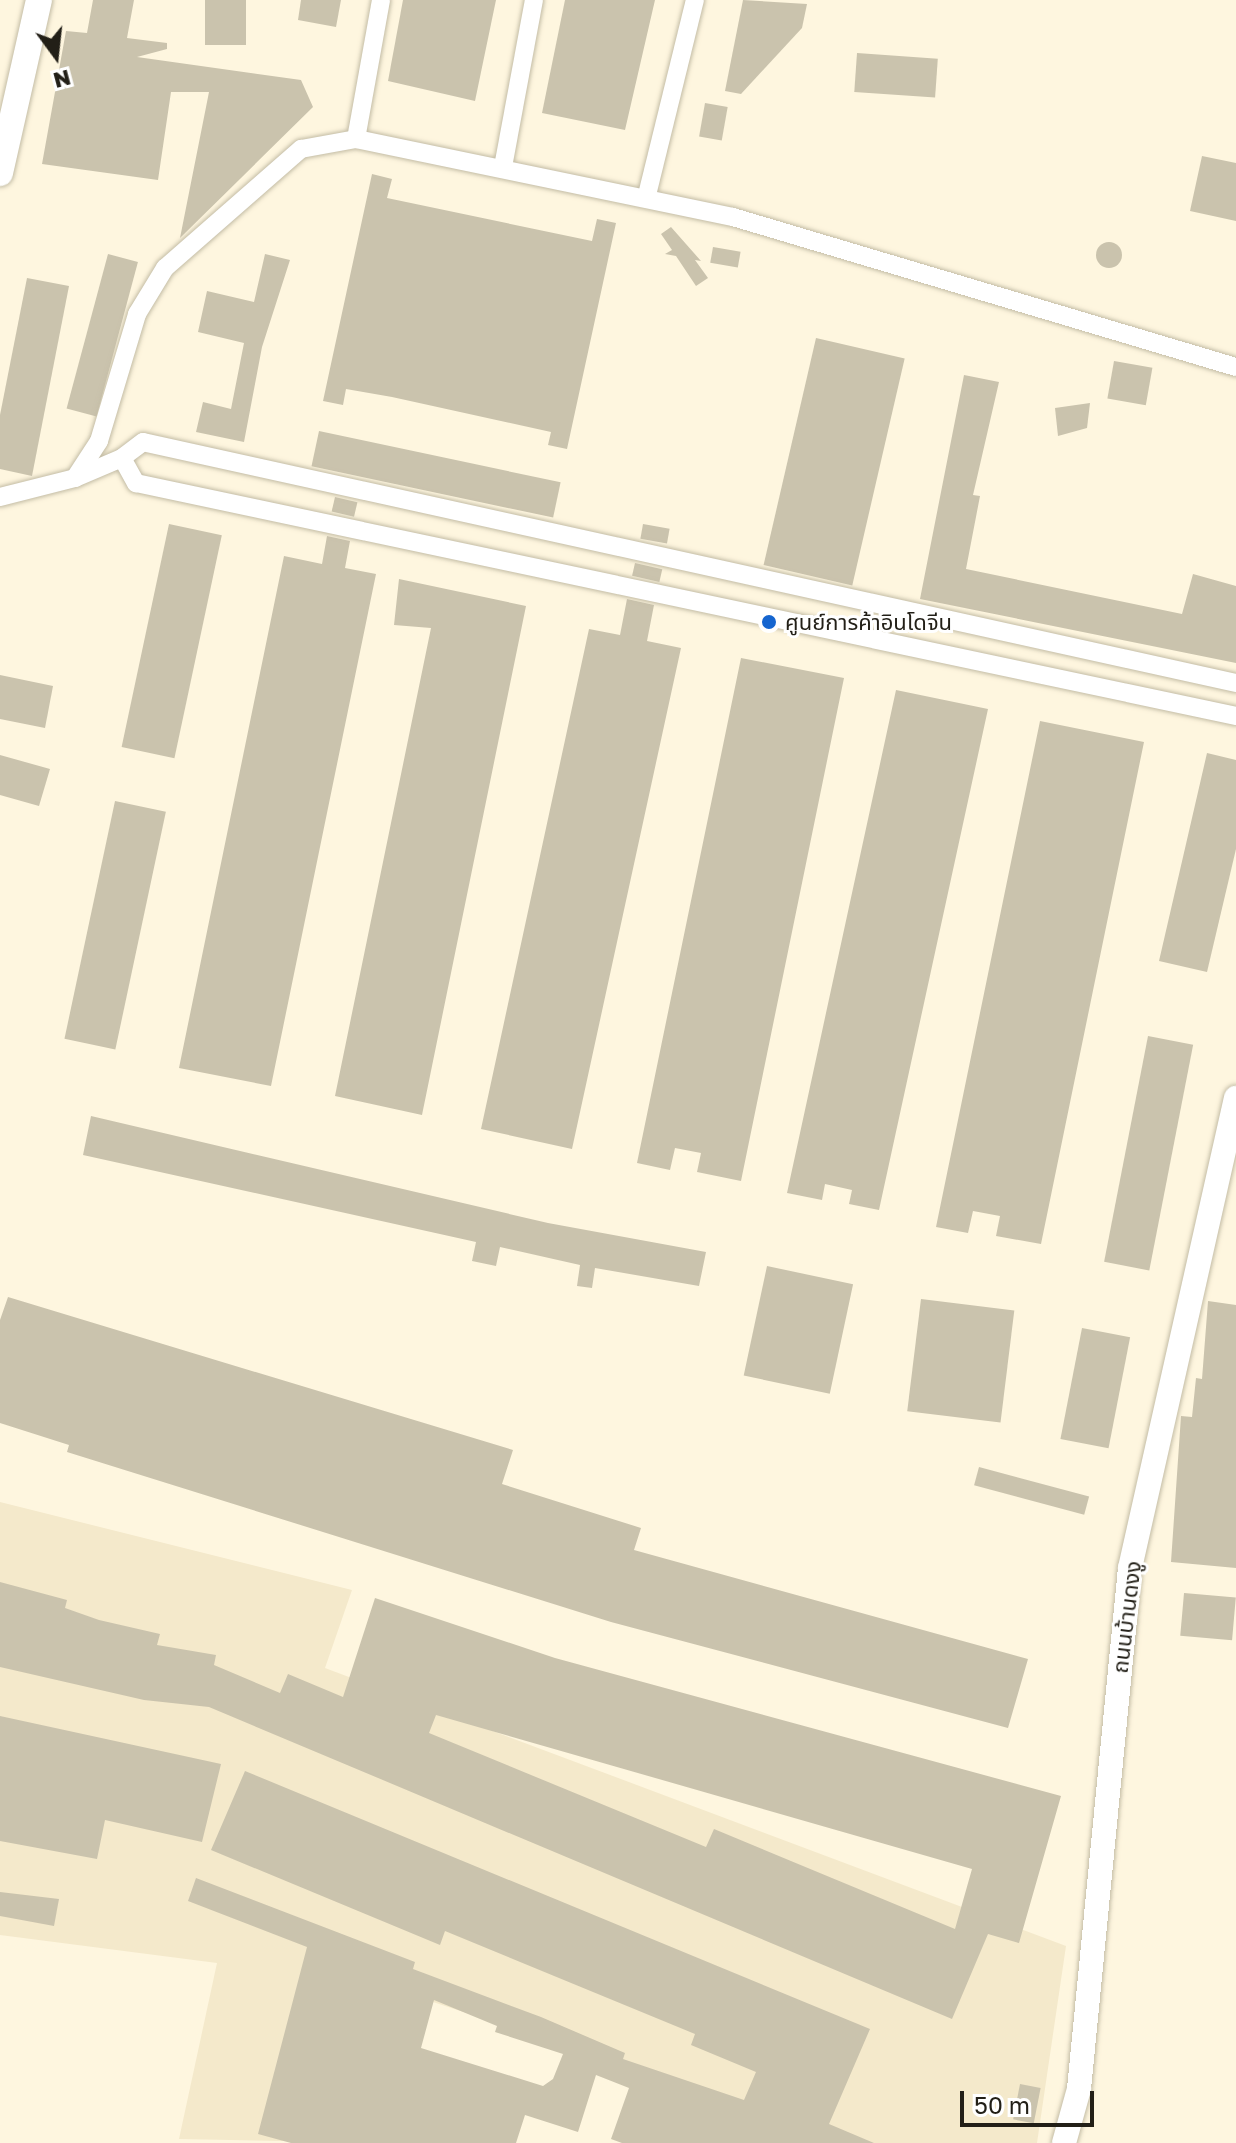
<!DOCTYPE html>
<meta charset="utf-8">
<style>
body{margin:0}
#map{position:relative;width:1236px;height:2143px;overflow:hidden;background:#fef6df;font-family:"Golos Text","Noto Sans Thai",sans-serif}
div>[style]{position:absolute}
.built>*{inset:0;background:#f4e9cb}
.building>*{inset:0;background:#cac3ad;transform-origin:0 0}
.round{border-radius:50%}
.roads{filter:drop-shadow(0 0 2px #c3bca5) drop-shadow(0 0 2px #c3bca5)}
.minor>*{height:18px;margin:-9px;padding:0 9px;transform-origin:9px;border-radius:9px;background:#fff}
.tertiary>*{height:24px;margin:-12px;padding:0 12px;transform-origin:12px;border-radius:12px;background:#fff}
.secondary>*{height:26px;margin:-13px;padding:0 13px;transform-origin:13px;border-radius:13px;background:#fff}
.dots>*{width:22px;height:22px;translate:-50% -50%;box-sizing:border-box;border:4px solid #fff;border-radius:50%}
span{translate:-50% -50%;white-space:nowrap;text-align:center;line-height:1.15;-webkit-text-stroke:6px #fff;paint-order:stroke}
.poi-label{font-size:22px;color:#221f17}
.left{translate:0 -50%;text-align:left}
.street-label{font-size:22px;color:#221f17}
.north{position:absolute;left:16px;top:16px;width:80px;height:80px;-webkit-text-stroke:6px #fff;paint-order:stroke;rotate:165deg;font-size:22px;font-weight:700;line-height:32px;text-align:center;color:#221f17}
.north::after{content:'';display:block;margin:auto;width:28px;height:36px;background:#221f17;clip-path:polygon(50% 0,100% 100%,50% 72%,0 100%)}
.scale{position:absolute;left:960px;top:2091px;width:134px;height:36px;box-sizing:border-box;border:4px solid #221f17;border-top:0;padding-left:10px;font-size:24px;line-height:28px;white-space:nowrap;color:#221f17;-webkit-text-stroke:6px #fff;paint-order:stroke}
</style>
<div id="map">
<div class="built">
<div style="clip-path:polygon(0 1502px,352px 1590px,325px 1668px,1066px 1946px,1037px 2143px,863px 2143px,430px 2001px,392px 2143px,179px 2139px,217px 1963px,0 1935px)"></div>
</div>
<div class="building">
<div style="clip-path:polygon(93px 0,134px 0,127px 38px,167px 43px,167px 49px,137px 57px,301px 80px,313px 107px,180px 238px,209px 92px,171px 92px,158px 180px,42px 164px,66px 31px,87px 33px)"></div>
<div style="left:205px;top:0;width:41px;height:45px"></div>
<div style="clip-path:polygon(301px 0,341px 0,336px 27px,298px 20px)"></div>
<div style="clip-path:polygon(403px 0,496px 0,475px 101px,388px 81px)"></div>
<div style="clip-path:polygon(565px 0,655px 0,625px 130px,542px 113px)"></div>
<div style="clip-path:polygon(743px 0,807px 4px,802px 28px,741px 94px,725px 91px)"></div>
<div style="left:857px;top:53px;width:81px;height:39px;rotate:4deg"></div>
<div style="left:705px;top:103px;width:23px;height:34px;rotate:10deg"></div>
<div style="clip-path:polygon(1202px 156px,1236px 163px,1236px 221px,1190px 211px)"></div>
<div style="clip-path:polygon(372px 174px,392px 179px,387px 198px,592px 241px,597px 219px,616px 223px,567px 449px,548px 445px,551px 432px,392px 397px,346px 389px,343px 405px,323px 401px)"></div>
<div style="clip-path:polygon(671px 227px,701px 261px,695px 260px,708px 278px,696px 286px,676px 256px,665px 254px,672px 250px,661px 234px)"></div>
<div class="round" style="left:1096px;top:242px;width:26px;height:26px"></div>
<div style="left:713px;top:247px;width:28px;height:16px;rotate:10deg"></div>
<div style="left:108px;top:254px;width:31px;height:160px;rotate:15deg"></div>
<div style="clip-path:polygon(265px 254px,290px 260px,262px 347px,244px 442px,196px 432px,203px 402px,231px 409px,244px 343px,198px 332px,207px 291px,254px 302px)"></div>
<div style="clip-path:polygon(27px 278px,69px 286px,32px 476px,0 469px,0 415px)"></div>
<div style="left:816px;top:338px;width:91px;height:233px;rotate:13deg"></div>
<div style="left:1114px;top:361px;width:39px;height:38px;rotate:10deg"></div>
<div style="clip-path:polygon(964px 375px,999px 382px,973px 495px,980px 496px,966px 569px,1182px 614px,1193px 574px,1236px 586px,1236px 663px,920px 599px)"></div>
<div style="clip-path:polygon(1090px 403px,1087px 428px,1058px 436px,1055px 408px)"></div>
<div style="left:319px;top:431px;width:247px;height:36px;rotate:12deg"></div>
<div style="left:335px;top:497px;width:23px;height:15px;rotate:13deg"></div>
<div style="left:169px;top:524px;width:54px;height:228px;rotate:12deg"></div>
<div style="left:643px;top:524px;width:27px;height:15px;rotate:10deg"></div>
<div style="clip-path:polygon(327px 536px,350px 541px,345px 568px,376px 574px,271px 1086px,179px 1068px,284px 556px,322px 564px)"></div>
<div style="left:635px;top:563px;width:28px;height:13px;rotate:13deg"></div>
<div style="clip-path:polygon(399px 579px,526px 606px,422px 1115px,335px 1096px,431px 628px,394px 625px)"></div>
<div style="clip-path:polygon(627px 599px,654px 605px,647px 641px,681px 648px,572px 1149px,481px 1129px,589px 629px,620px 635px)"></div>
<div style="clip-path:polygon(741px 658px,844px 678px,741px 1181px,697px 1172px,701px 1153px,675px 1148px,670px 1170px,637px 1163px)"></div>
<div style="clip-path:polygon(0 675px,53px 686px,45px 728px,0 719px)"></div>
<div style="clip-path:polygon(896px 690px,988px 709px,879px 1210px,849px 1204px,852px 1190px,825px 1184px,822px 1200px,787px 1193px)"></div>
<div style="clip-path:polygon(1040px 721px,1144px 742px,1041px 1244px,996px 1236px,1000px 1216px,973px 1211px,968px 1233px,936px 1227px)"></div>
<div style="clip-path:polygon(1207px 753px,1236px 760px,1236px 849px,1207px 972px,1159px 961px)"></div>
<div style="clip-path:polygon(0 755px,50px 769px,39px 806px,0 795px)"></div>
<div style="left:115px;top:801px;width:52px;height:243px;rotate:12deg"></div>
<div style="left:1148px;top:1036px;width:46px;height:230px;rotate:11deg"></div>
<div style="clip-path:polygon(91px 1116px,548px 1223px,706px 1252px,699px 1286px,595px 1268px,592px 1288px,577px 1286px,580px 1265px,500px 1247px,496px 1266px,472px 1261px,476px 1242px,83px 1155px)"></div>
<div style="left:767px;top:1266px;width:88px;height:112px;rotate:12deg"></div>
<div style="clip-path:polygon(8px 1297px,513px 1450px,502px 1484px,641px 1528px,634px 1550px,1028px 1659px,1008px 1728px,611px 1622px,67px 1452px,69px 1445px,0 1423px,0 1320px)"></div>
<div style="left:921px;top:1299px;width:94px;height:113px;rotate:7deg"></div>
<div style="clip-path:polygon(1208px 1301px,1236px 1305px,1236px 1568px,1171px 1562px,1181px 1416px,1192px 1417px,1196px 1378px,1202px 1379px)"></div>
<div style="left:1082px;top:1328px;width:49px;height:113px;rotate:11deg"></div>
<div style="left:979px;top:1467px;width:114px;height:19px;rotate:15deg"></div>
<div style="clip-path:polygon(evenodd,0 1582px,67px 1600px,65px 1608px,99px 1620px,160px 1634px,157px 1645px,216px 1655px,214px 1665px,280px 1693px,288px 1674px,343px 1697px,375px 1598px,555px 1658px,1061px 1796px,1019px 1943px,988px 1934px,952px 2019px,209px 1707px,144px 1700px,0 1667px,0 1582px,436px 1715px,972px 1869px,955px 1929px,714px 1829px,706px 1847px,429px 1733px,436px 1715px)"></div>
<div style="left:1184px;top:1593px;width:52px;height:43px;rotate:5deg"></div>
<div style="clip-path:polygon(0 1716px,221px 1764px,202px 1842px,105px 1820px,97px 1859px,0 1841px)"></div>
<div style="clip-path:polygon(evenodd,245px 1771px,870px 2029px,829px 2124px,874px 2143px,622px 2143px,611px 2139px,629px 2088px,596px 2075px,578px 2132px,525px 2115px,516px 2143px,291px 2143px,258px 2134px,307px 1947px,188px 1901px,196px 1878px,415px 1962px,413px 1969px,541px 2017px,625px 2053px,623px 2059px,744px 2100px,756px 2072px,691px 2045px,695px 2034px,445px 1931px,440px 1945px,211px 1850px,245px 1771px,434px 2000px,497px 2026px,495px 2032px,563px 2054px,553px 2079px,543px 2086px,421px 2048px,434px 2000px)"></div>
<div style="clip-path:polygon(0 1892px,59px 1899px,54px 1926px,0 1916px)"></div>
<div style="left:1020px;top:2084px;width:21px;height:36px;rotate:11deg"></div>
</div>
<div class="roads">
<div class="minor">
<div style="left:356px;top:139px;width:141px;rotate:-79.8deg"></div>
<div style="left:503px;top:167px;width:170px;rotate:-79.5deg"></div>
<div style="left:647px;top:195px;width:201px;rotate:-76.2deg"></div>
<div style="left:75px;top:478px;width:51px;rotate:-23.1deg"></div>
<div style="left:0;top:497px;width:77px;rotate:-14.2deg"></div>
<div style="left:75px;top:478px;width:44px;rotate:-57deg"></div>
<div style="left:99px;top:441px;width:133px;rotate:-73.3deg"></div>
<div style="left:137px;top:314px;width:54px;rotate:-58.7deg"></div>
<div style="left:165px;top:268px;width:181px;rotate:-41.2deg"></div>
<div style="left:301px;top:149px;width:56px;rotate:-10.3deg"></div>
<div style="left:356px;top:139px;width:385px;rotate:11.7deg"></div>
<div style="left:733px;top:217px;width:525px;rotate:16.61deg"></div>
<div style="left:1236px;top:683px;width:1119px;rotate:-167.57deg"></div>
<div style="left:143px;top:442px;width:26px;rotate:143deg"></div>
<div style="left:122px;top:458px;width:29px;rotate:61deg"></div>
<div style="left:136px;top:483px;width:1124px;rotate:11.96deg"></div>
</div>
<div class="tertiary">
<div style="left:1064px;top:2143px;width:56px;rotate:-74.5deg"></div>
<div style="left:1079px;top:2089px;width:523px;rotate:-84.41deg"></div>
<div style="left:1130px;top:1568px;width:482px;rotate:-77.3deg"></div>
</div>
<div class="secondary">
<div style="left:0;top:173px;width:177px;rotate:-77.3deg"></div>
</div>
</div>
<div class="dots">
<div style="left:769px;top:622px;background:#1565cf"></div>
</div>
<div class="poi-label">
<span class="left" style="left:785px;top:622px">ศูนย์การค้าอินโดจีน</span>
</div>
<div class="street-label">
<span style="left:1126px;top:1617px;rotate:-83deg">ถนนบ้านดงงู</span>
</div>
<div class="north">N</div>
<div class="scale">50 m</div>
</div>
